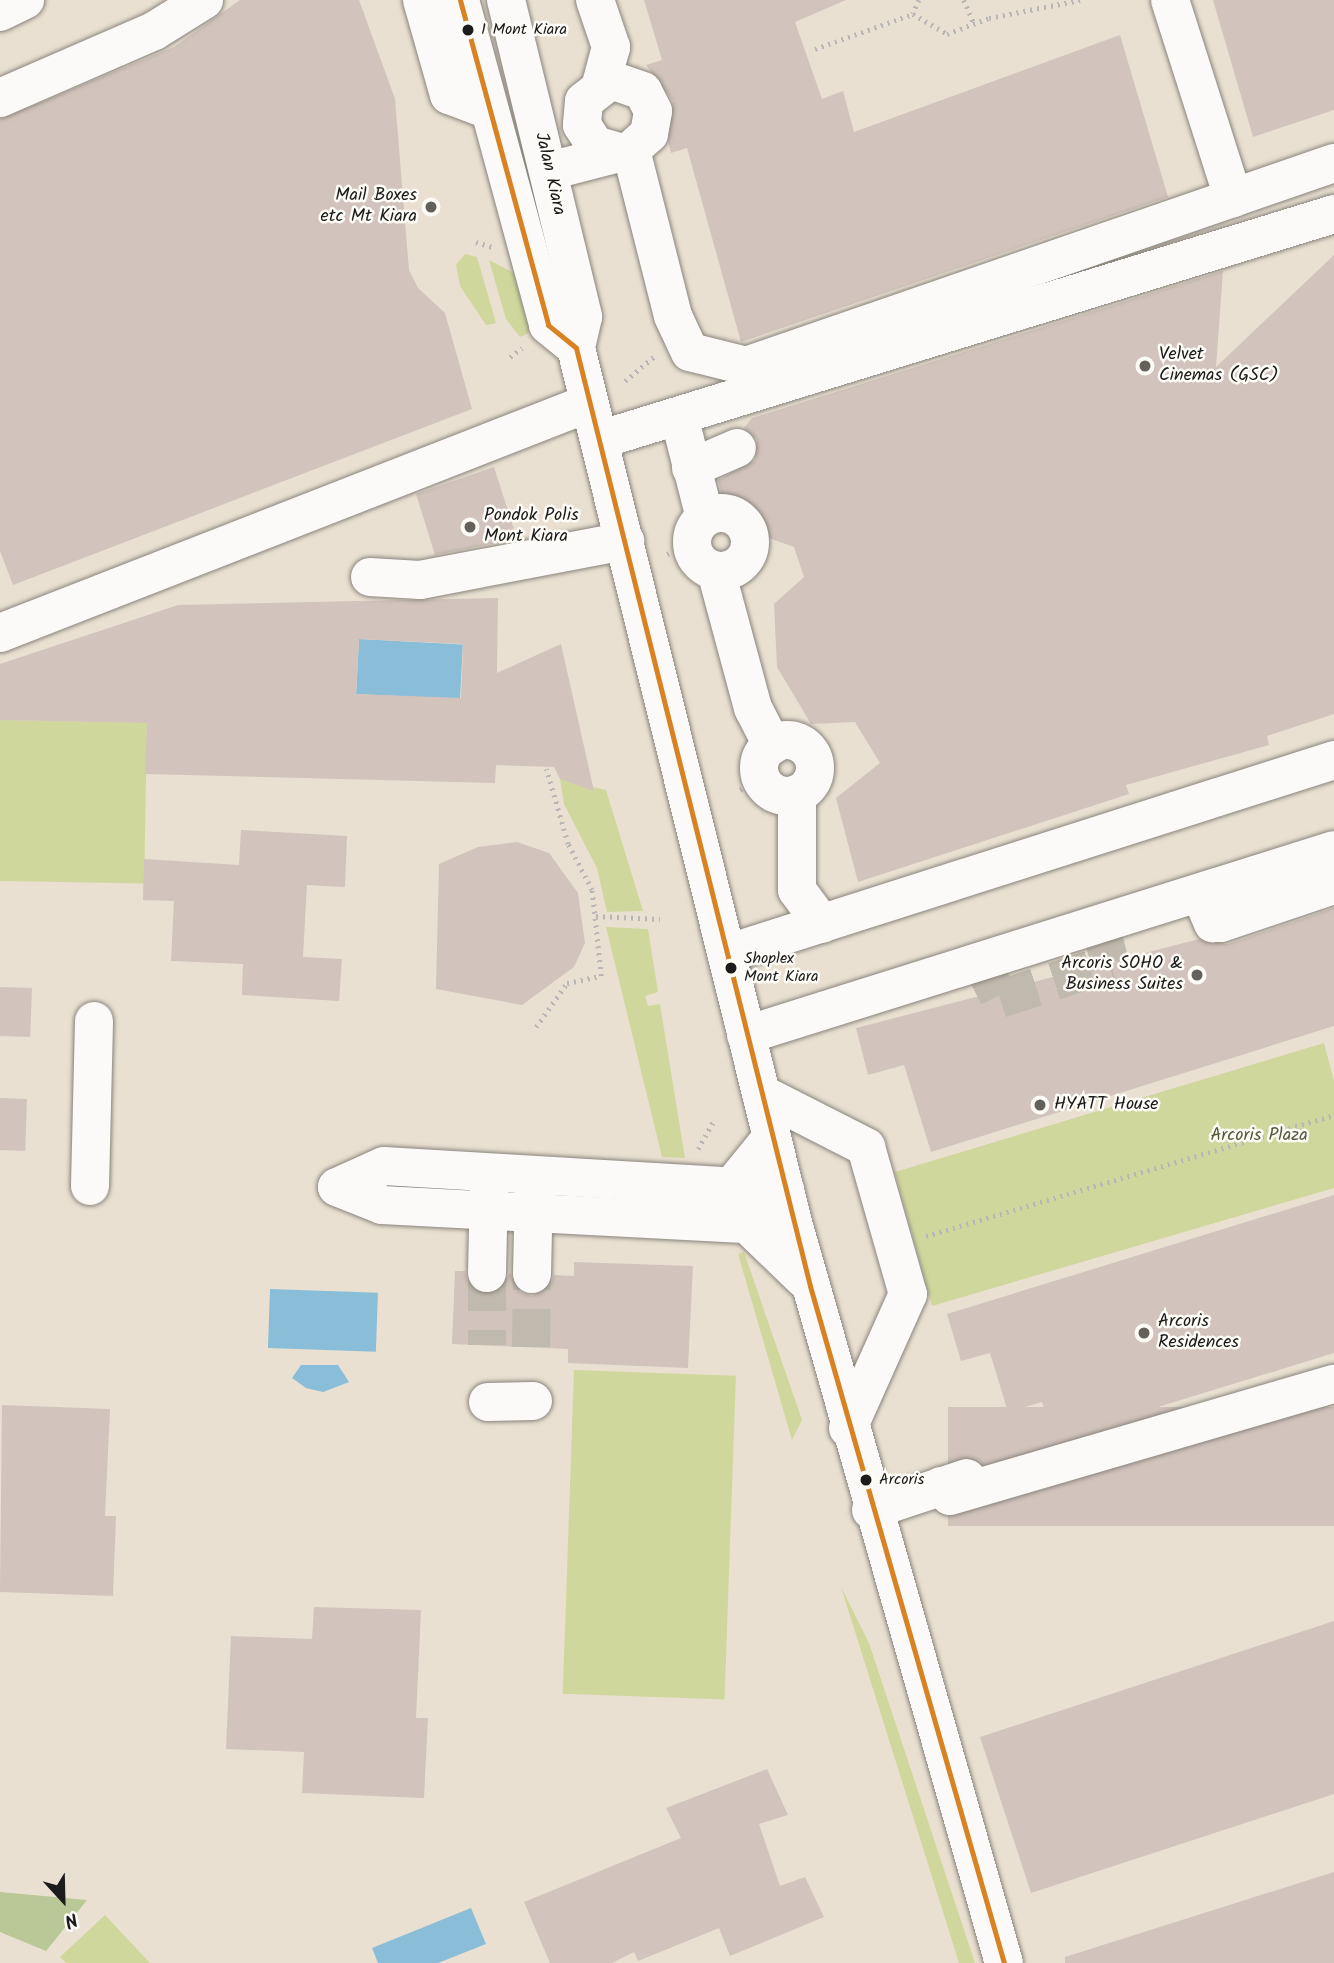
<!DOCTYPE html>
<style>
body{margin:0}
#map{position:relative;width:1334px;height:1963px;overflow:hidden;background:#e9e0d1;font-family:Kalam,sans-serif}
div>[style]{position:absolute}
.green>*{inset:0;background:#d0d79d;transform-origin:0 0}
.forest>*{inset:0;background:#bac796}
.water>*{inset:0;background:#8abed8;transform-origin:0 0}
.building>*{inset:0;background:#d2c3bc;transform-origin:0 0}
.minor-tunnel>*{height:38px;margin-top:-19px;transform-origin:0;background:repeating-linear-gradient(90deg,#c0b9ad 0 38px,transparent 0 57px)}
.path>*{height:4.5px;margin-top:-2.25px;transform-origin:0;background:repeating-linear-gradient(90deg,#b9b7b5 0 2px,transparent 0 7px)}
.roads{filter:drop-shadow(0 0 2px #89847d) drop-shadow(0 0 2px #89847d)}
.minor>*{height:38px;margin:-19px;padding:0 19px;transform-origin:19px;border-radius:19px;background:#fcfaf8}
.minor>.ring{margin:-19px;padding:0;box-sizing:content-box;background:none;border:38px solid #fcfaf8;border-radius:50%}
.major>*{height:38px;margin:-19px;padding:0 19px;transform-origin:19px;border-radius:19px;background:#fcfaf8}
.highway>*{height:38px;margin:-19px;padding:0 19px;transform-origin:19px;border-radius:19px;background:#fcfaf8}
.bus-1>*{height:5px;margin:-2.5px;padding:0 2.5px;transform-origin:2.5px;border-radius:2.5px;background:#d98224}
.dots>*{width:19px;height:19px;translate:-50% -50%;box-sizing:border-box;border:4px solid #fdfcf7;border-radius:50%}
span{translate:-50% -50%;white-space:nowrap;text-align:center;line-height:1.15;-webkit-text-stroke:5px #fdfcf7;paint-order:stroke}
.bus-label{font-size:16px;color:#1c1c1c}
.left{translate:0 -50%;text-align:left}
.street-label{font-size:18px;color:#1c1c1c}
.poi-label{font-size:18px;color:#1c1c1c}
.right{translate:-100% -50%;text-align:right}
.park-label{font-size:18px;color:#545b3a}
.north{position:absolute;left:28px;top:1865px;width:70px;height:70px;-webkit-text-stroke:5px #fdfcf7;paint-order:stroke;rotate:158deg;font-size:19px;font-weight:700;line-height:28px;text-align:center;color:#1c1c1c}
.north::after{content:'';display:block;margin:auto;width:24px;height:32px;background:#1c1c1c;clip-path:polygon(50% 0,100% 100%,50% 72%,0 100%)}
</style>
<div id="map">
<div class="green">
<div style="clip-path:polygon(465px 254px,477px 257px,496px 323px,486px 325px,460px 286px,456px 265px)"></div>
<div style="clip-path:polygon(489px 260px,523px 278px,532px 328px,527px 334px,520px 337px,506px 319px)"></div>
<div style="left:0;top:720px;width:147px;height:161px;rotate:1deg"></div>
<div style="clip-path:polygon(560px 779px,606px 790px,643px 911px,607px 912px,597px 868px,564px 804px)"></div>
<div style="clip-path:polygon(606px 927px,648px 929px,658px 992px,645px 996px,648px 1006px,660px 1004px,685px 1158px,662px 1157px)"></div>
<div style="clip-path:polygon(1324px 1043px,1334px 1081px,1334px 1188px,932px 1306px,895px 1172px)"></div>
<div style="clip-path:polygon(744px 1252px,802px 1420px,792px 1440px,738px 1254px)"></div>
<div style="left:574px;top:1370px;width:162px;height:324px;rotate:2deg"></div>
<div style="clip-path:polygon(841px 1587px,869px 1643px,975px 1963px,959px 1963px)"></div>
<div style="clip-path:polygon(105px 1915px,150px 1963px,66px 1963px,60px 1957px)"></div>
</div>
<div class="forest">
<div style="clip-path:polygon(0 1892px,87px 1900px,46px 1951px,0 1932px)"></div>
</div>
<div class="water">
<div style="left:359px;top:639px;width:104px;height:55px;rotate:3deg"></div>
<div style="left:270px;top:1289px;width:108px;height:59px;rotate:2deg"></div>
<div style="clip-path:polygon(301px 1365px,338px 1365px,349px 1382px,323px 1392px,306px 1388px,292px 1378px)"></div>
<div style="clip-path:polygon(471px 1908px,486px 1944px,438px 1963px,378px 1963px,372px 1948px)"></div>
</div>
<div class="building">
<div style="clip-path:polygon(240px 0,359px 0,395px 99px,409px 270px,418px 288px,445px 313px,472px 409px,13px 585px,0 551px,0 119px,174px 47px)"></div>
<div style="clip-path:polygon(644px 0,846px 0,795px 22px,822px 99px,843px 91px,854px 132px,1120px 35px,1168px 197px,741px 342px,687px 148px,671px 153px,668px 142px,673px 101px,646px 65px,662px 60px)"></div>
<div style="clip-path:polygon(1213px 0,1334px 0,1334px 110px,1253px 137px)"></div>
<div style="clip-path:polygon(1334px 255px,1334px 714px,1267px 736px,1269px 745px,1126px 785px,1129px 794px,858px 882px,836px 798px,880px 763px,855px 722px,811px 724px,777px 667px,774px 604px,804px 577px,794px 547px,730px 524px,718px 480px,755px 460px,757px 440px,744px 428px,752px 418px,1223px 271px,1216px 367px)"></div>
<div style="clip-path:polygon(494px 467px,517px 539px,435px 555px,416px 494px)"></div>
<div style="clip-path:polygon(evenodd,498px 598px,497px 673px,561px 644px,594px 791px,560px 779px,554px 767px,496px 765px,495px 783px,145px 774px,147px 723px,0 720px,0 664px,178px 605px,498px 598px,359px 639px,463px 644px,461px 698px,356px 694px,359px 639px)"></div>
<div style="clip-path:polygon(241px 830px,347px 836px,345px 887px,307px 885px,303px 957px,342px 959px,339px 1001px,242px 995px,243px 964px,171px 961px,174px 901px,143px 900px,144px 859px,239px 865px)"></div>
<div style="clip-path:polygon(517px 842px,549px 853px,578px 893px,585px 943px,574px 967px,522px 1005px,436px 989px,439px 864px,478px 847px)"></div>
<div style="clip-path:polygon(1334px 908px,1334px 1026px,931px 1152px,904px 1065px,868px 1075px,856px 1028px,1199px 939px,1228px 944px)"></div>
<div style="left:0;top:987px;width:32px;height:49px;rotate:2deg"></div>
<div style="left:0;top:1098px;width:27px;height:52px;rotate:2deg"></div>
<div style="clip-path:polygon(1334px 1195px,1334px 1353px,1054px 1439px,1042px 1402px,1008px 1412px,990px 1353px,961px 1361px,947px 1314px)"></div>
<div style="clip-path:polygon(574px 1262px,693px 1266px,688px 1368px,568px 1363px,568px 1349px,452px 1344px,455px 1271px,465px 1271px,468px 1284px,486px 1295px,498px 1292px,510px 1273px,520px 1292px,532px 1296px,550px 1286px,554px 1275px,574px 1276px)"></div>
<div style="clip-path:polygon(2px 1405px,110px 1409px,105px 1516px,116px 1516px,113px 1596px,0 1592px)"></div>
<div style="left:1334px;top:1407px;width:119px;height:386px;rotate:90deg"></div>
<div style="clip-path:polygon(314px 1607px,421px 1610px,416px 1718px,428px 1718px,424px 1798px,302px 1793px,304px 1752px,226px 1749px,231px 1636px,312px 1639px)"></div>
<div style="clip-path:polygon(1334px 1621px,1334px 1794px,1031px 1893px,980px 1737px)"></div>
<div style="clip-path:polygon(767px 1769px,788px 1815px,759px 1824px,780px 1886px,805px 1877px,824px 1917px,730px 1956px,719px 1928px,638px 1961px,634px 1952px,612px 1963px,550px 1963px,524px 1902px,681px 1838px,666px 1808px)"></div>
<div style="clip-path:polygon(1334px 1872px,1334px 1963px,1065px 1963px,1065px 1957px)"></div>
</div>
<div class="minor-tunnel">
<div style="left:981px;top:962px;width:42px;rotate:62.8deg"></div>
<div style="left:1000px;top:999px;width:116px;rotate:-18.1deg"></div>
<div style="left:1110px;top:963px;width:40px;rotate:-104.4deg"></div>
<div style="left:487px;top:1273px;width:72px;rotate:90deg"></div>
<div style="left:531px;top:1347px;width:73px;rotate:-89.2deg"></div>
</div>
<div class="path">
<div style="left:919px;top:0;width:15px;rotate:113deg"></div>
<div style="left:913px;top:14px;width:39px;rotate:30deg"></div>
<div style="left:947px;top:34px;width:45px;rotate:-20.9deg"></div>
<div style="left:989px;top:18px;width:93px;rotate:-11.2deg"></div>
<div style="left:964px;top:0;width:25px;rotate:67deg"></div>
<div style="left:815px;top:49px;width:104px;rotate:-19.7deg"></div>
<div style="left:476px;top:242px;width:17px;rotate:17deg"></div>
<div style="left:510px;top:357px;width:15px;rotate:-37deg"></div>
<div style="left:625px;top:381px;width:38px;rotate:-40deg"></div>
<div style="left:667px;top:554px;width:20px;rotate:-24deg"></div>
<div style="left:740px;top:790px;width:22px;rotate:-32deg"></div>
<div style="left:596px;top:916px;width:64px;rotate:2.7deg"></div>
<div style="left:536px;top:1027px;width:54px;rotate:-54.8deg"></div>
<div style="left:567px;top:983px;width:35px;rotate:-12deg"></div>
<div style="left:601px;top:976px;width:86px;rotate:-96deg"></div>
<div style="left:592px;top:890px;width:52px;rotate:-117.6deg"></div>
<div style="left:568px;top:844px;width:78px;rotate:-106.3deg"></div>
<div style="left:698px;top:1149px;width:31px;rotate:-61deg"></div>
<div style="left:926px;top:1236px;width:426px;rotate:-16.5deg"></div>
</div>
<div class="roads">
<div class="minor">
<div style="left:422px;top:0;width:99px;rotate:74.1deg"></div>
<div style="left:449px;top:95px;width:43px;rotate:20.6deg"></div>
<div style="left:595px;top:0;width:50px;rotate:71.2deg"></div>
<div style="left:611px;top:47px;width:38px;rotate:105deg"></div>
<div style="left:1170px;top:0;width:208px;rotate:72.3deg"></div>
<div style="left:0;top:98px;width:168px;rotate:-23.5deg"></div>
<div style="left:154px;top:31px;width:59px;rotate:-31.8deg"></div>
<div style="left:631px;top:150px;width:171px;rotate:75.8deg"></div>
<div style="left:673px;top:316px;width:40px;rotate:65deg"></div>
<div style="left:690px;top:352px;width:58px;rotate:14deg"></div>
<div style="left:746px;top:366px;width:622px;rotate:-19.05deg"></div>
<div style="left:549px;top:171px;width:85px;rotate:-14.4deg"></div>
<div style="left:631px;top:150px;width:24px;rotate:-42deg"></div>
<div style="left:649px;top:134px;width:23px;rotate:-80deg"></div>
<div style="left:653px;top:111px;width:22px;rotate:-117deg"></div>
<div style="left:643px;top:91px;width:34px;rotate:-161deg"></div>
<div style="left:611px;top:80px;width:34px;rotate:142deg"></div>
<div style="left:584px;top:101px;width:24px;rotate:95deg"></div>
<div style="left:582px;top:125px;width:24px;rotate:57deg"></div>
<div style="left:595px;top:145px;width:25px;rotate:16deg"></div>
<div style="left:679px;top:416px;width:105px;rotate:75.7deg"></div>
<div style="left:599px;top:440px;width:769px;rotate:-17.09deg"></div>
<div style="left:691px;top:468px;width:50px;rotate:-23.5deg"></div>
<div class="ring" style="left:692px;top:513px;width:20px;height:20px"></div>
<div style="left:716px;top:571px;width:142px;rotate:74.9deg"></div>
<div style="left:753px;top:708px;width:42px;rotate:62.8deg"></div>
<div style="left:370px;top:577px;width:50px;rotate:3.4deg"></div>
<div style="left:420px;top:580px;width:209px;rotate:-10.8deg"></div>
<div style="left:0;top:633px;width:632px;rotate:-21.33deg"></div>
<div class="ring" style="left:759px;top:740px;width:18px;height:18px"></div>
<div style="left:797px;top:794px;width:96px;rotate:90deg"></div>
<div style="left:797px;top:890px;width:42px;rotate:53.7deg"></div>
<div style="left:1200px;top:893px;width:33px;rotate:67deg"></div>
<div style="left:1213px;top:923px;width:8px"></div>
<div style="left:1221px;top:923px;width:119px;rotate:-18.6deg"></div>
<div style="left:729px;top:953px;width:635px;rotate:-17.69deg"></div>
<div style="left:746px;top:1035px;width:616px;rotate:-17.46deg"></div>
<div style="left:762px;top:1094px;width:117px;rotate:27deg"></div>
<div style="left:866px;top:1147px;width:153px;rotate:74.1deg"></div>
<div style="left:908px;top:1294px;width:147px;rotate:114.1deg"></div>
<div style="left:90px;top:1186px;width:165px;rotate:-88.6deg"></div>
<div style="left:337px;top:1187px;width:48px;rotate:21.8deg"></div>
<div style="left:382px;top:1205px;width:400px;rotate:3deg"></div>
<div style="left:337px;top:1187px;width:51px;rotate:-24.1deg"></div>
<div style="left:384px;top:1166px;width:402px;rotate:3.4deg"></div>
<div style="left:487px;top:1273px;width:89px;rotate:-88.7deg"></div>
<div style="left:532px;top:1274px;width:86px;rotate:-88.7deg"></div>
<div style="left:488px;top:1402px;width:45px;rotate:-1.3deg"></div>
<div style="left:941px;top:1486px;width:13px;rotate:48deg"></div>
<div style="left:950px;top:1496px;width:400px;rotate:-16.3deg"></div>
<div style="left:871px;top:1510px;width:101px;rotate:-18.4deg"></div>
</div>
<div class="major">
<div style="left:460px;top:0;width:337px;rotate:74.8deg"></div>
<div style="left:548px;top:325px;width:36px;rotate:39deg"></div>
<div style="left:506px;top:0;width:326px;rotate:76.3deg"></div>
<div style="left:583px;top:317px;width:32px;rotate:103deg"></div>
<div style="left:576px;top:348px;width:905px;rotate:76.06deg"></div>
<div style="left:794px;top:1226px;width:766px;rotate:74.1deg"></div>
<div style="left:732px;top:1186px;width:63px;rotate:-50.8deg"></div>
<div style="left:748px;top:1225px;width:78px;rotate:44deg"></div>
</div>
<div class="highway">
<div style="left:0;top:12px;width:28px;rotate:-26deg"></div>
</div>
</div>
<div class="bus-1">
<div style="left:460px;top:0;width:337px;rotate:74.8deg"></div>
<div style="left:548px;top:325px;width:36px;rotate:39deg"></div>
<div style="left:576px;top:348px;width:967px;rotate:75.99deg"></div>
<div style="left:810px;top:1286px;width:704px;rotate:74.01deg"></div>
</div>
<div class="dots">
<div style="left:468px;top:30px;background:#1c1c1c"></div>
<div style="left:431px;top:207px;background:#64615b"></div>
<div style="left:1145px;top:366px;background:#64615b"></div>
<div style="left:470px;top:527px;background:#64615b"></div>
<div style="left:731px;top:968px;background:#1c1c1c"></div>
<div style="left:1197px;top:975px;background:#64615b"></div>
<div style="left:1040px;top:1105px;background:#64615b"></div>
<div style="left:1144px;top:1333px;background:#64615b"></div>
<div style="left:866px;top:1480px;background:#1c1c1c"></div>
</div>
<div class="bus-label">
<span class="left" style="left:481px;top:30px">1 Mont Kiara</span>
<span class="left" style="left:744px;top:968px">Shoplex<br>Mont Kiara</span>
<span class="left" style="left:879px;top:1480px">Arcoris</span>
</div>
<div class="street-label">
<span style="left:549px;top:174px;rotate:77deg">Jalan Kiara</span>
</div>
<div class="poi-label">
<span class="right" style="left:417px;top:207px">Mail Boxes<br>etc Mt Kiara</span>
<span class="left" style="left:1159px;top:366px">Velvet<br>Cinemas (GSC)</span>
<span class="left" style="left:484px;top:527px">Pondok Polis<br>Mont Kiara</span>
<span class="right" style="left:1183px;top:975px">Arcoris SOHO &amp;<br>Business Suites</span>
<span class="left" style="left:1054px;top:1105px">HYATT House</span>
<span class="left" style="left:1158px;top:1333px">Arcoris<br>Residences</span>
</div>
<div class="park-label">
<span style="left:1259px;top:1136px">Arcoris Plaza</span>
</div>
<div class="north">N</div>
</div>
